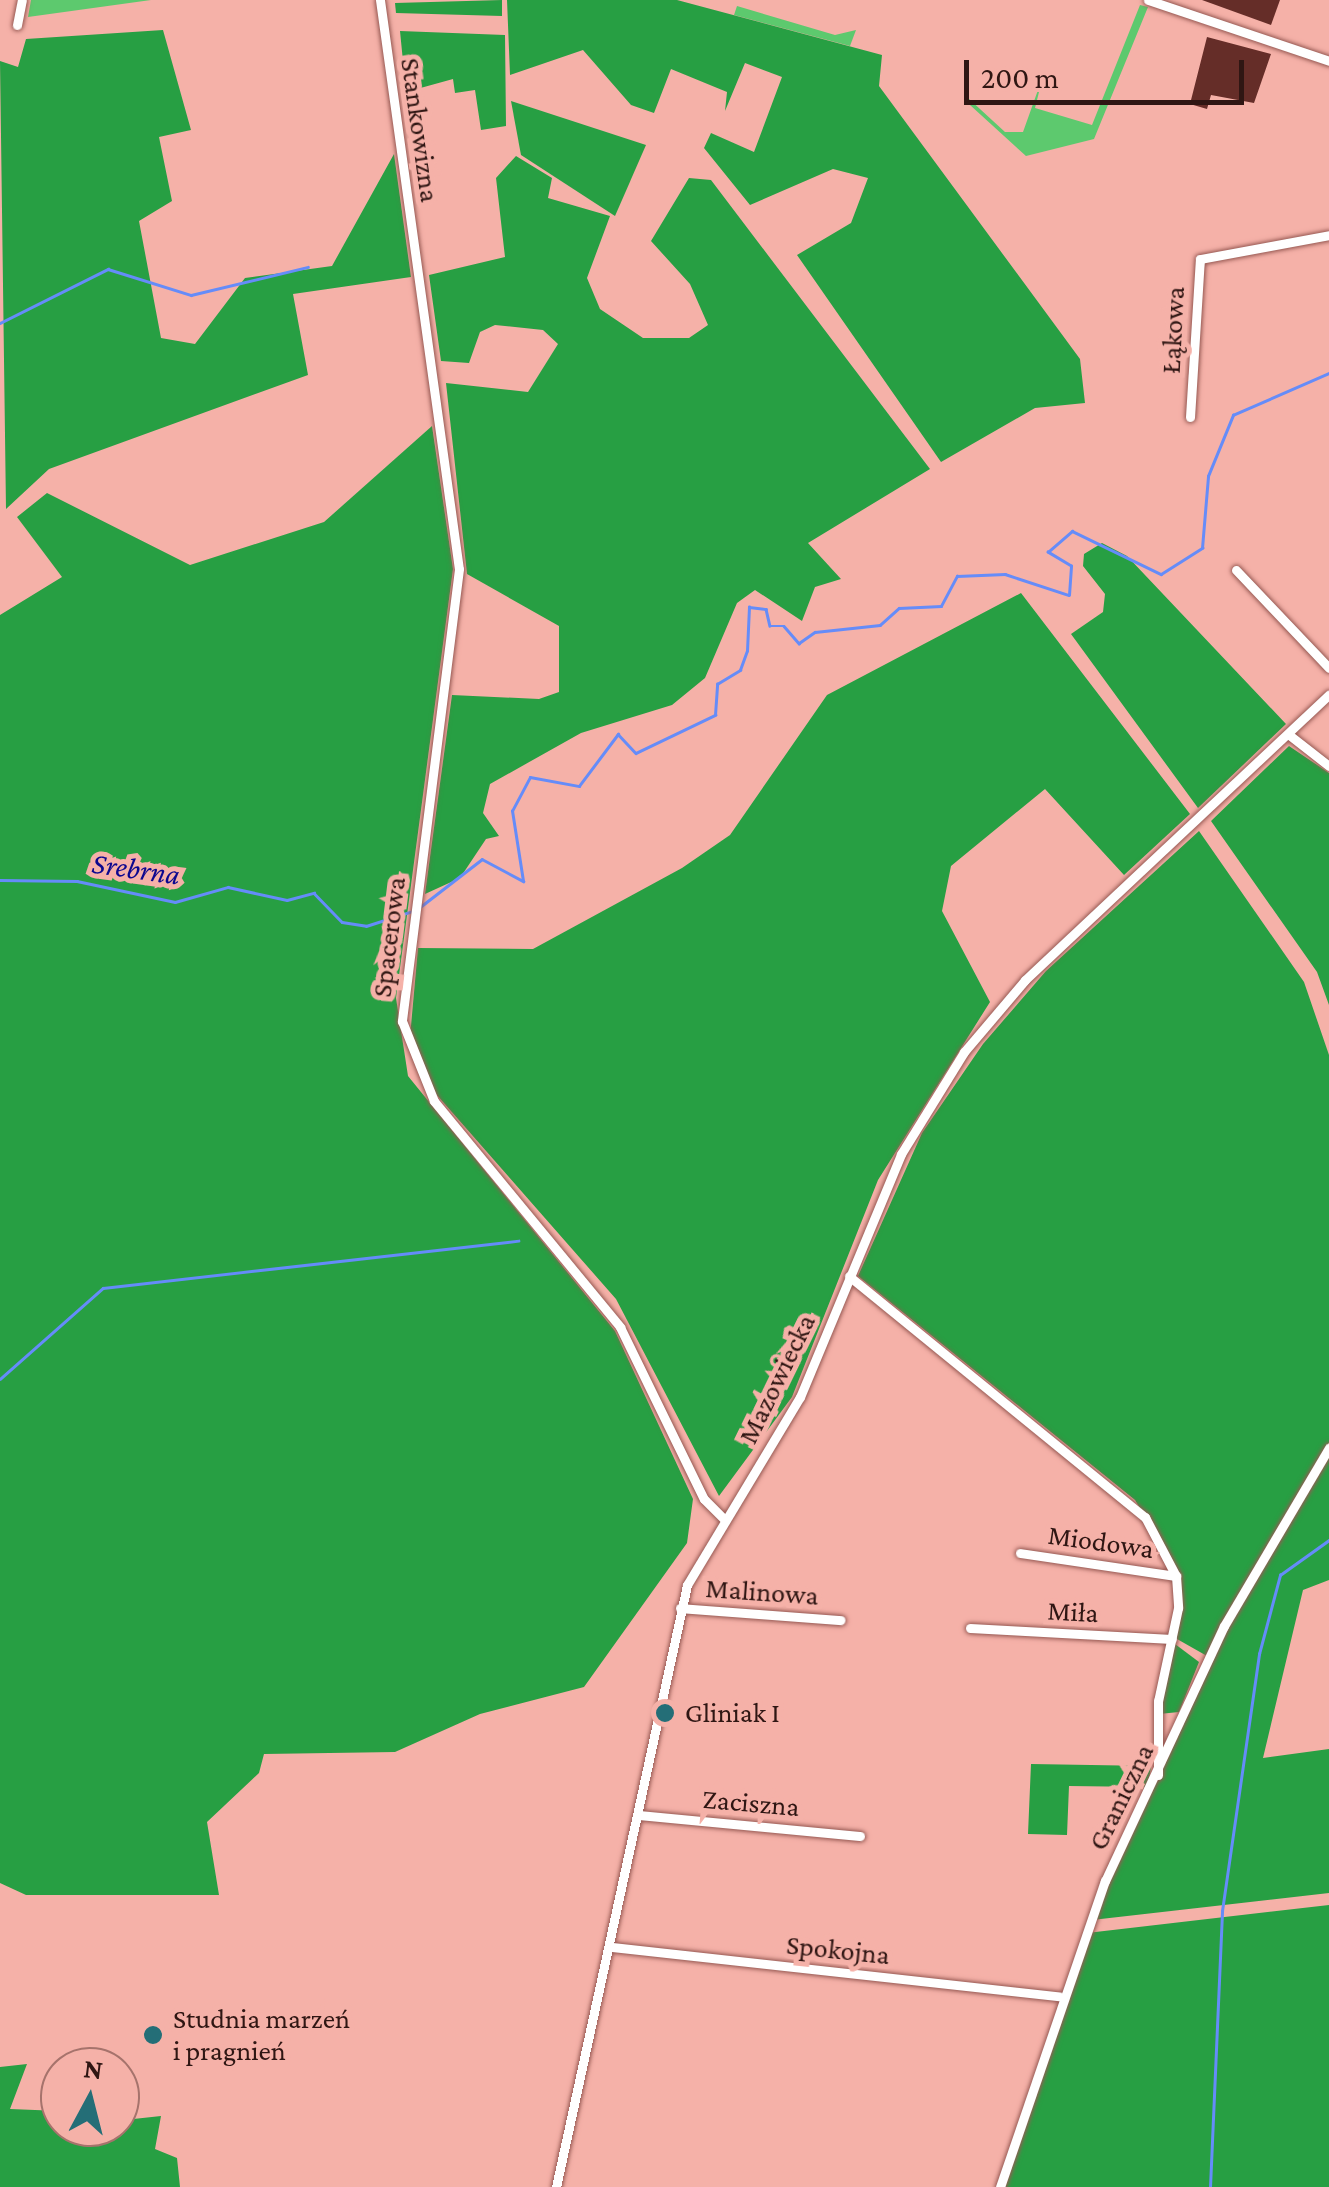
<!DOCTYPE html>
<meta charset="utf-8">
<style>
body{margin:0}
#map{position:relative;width:1329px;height:2187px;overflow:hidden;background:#f5b1a8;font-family:"Crimson Pro",serif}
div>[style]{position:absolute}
.green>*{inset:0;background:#5dc96e}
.forest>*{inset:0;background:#279f43}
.stream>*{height:2.5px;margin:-1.25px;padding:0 1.25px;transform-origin:1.25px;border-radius:1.25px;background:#658cf9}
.building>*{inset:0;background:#652d28}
.roads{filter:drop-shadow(0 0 2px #965953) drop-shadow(0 0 2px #965953)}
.minor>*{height:9px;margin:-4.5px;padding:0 4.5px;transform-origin:4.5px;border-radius:4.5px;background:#fff}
.dots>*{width:28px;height:28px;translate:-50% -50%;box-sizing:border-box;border:5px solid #f5b1a8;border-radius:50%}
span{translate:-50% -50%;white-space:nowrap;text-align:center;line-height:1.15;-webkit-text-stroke:10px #f5b1a8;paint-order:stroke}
.street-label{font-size:28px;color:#2f1613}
.poi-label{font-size:28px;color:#2f1613}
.left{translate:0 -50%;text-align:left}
.water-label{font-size:30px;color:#0c078f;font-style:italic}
.north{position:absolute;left:40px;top:2047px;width:100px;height:100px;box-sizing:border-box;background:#f5b1a8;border:2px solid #a6736c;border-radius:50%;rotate:7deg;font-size:28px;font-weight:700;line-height:40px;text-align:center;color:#2f1613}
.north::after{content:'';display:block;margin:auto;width:35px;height:45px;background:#246e77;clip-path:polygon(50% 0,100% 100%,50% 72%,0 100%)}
.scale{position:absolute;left:964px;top:60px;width:280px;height:45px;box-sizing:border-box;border:5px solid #2f1613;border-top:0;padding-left:12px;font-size:30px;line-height:35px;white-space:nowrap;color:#2f1613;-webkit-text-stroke:8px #f5b1a8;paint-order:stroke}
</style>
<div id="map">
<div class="green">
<div style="clip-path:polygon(31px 0,151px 0,28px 17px)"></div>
<div style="clip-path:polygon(1140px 5px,1148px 7px,1094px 139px,1026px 156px,970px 105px,968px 98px,1005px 132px,1023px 132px,1043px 76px,1035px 108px,1092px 125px)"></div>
<div style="clip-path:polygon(737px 6px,835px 35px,856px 30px,850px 46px,734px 15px)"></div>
</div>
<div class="forest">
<div style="clip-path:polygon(502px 0,502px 16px,396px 13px,395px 3px)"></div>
<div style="clip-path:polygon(507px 0,677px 0,882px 55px,879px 86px,1080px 359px,1085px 403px,1035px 408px,941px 462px,797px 255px,851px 223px,868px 178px,833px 169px,750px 205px,704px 148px,711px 133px,754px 152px,782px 77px,745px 63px,725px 111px,727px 92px,671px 69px,654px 113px,631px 105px,583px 50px,510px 75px)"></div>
<div style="clip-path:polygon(163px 30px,191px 130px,159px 137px,172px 201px,139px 221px,161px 338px,195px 344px,245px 278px,332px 266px,394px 154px,411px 277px,293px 294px,308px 375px,49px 469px,6px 509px,0 61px,18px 67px,26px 39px)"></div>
<div style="clip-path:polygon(400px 31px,505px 35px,506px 126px,481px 130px,475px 90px,455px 93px,453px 79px,406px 92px)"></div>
<div style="clip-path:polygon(511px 101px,646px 145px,615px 216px,521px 155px)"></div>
<div style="clip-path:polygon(516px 156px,552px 178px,548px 198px,610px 216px,587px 278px,600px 309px,643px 338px,689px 338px,708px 325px,690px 284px,651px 241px,689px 178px,711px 180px,930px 469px,808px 543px,841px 579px,815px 587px,802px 621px,755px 590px,737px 603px,705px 678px,672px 705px,581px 733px,490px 784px,483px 813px,499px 836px,486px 839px,460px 878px,425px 894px,452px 695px,539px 699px,559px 692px,559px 626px,467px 574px,446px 383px,528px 392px,558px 344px,543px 330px,495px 325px,480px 332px,469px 363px,441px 361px,429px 275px,505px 257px,496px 178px)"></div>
<div style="clip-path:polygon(432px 426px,453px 569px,396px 998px,408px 1076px,615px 1331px,693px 1499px,687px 1543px,584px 1687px,480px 1714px,395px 1752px,264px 1754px,259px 1773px,207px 1822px,219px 1895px,26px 1895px,0 1883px,0 615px,62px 577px,17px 517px,47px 493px,190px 565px,324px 522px)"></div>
<div style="clip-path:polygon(1102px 543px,1127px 556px,1286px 724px,1198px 808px,1071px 634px,1103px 612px,1105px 594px,1083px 566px,1084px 554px)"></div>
<div style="clip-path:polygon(1021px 593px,1190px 814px,1124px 875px,1045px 789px,951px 866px,942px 911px,990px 1002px,878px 1180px,792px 1397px,719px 1496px,616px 1299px,436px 1094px,410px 1037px,418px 948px,533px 949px,682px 868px,730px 835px,827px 695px)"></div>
<div style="clip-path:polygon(1289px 746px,1329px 773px,1329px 1005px,1317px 972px,1211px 821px)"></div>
<div style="clip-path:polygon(1199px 831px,1304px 982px,1329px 1055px,1329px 1443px,1207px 1656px,1177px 1639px,1177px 1569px,1135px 1500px,858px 1276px,922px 1133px,983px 1044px,1046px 971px)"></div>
<div style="clip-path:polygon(1329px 1454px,1329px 1580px,1303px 1590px,1263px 1758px,1329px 1749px,1329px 1893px,1092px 1920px,1239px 1604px)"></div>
<div style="clip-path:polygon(1175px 1644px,1199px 1662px,1179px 1712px,1159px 1714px)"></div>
<div style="clip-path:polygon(1031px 1764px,1151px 1766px,1148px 1787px,1069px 1786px,1067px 1835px,1028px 1834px)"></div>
<div style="clip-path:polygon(1329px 1905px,1329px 2187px,1005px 2187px,1087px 1933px)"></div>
<div style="clip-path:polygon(27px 2064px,10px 2109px,60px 2111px,60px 2127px,161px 2116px,155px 2149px,177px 2158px,180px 2187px,0 2187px,0 2067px)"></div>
</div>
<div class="stream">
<div style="left:0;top:323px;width:121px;rotate:-26.6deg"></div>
<div style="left:108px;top:269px;width:87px;rotate:17.4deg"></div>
<div style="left:191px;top:295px;width:120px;rotate:-13.5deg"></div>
<div style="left:0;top:880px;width:77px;rotate:0.7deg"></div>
<div style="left:77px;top:881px;width:100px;rotate:12.1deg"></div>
<div style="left:175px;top:902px;width:55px;rotate:-15.8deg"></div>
<div style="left:228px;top:887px;width:60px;rotate:12.4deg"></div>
<div style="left:287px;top:900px;width:28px;rotate:-15deg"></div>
<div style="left:314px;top:893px;width:40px;rotate:46deg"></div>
<div style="left:342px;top:922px;width:24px;rotate:9deg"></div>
<div style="left:366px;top:926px;width:49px;rotate:-17.7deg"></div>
<div style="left:420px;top:907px;width:78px;rotate:-37.7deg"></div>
<div style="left:482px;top:859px;width:47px;rotate:28.2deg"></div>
<div style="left:523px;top:881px;width:71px;rotate:-98.9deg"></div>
<div style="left:512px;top:811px;width:38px;rotate:-62deg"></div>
<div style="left:530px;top:777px;width:50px;rotate:10.4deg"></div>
<div style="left:579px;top:786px;width:65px;rotate:-53.1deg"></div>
<div style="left:618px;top:734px;width:26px;rotate:47deg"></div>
<div style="left:636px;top:753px;width:88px;rotate:-25.7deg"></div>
<div style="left:715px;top:715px;width:31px;rotate:-86deg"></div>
<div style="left:717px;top:684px;width:27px;rotate:-31deg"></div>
<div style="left:740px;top:670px;width:20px;rotate:-70deg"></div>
<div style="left:747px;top:651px;width:44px;rotate:-87.4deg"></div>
<div style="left:749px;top:607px;width:17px;rotate:7deg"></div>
<div style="left:766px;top:609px;width:17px;rotate:77deg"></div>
<div style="left:770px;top:626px;width:14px"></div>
<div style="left:784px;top:626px;width:23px;rotate:49deg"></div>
<div style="left:799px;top:643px;width:19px;rotate:-35deg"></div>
<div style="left:815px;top:632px;width:65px;rotate:-6.1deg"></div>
<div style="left:880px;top:625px;width:25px;rotate:-42deg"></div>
<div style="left:899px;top:608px;width:42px;rotate:-2.7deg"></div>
<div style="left:941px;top:606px;width:34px;rotate:-62deg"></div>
<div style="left:957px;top:576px;width:48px;rotate:-2.4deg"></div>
<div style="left:1005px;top:574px;width:67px;rotate:18.2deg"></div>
<div style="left:1069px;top:595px;width:29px;rotate:-86deg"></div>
<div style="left:1071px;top:566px;width:27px;rotate:-149deg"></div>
<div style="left:1048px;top:552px;width:32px;rotate:-41deg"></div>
<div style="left:1072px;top:531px;width:99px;rotate:25.8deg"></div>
<div style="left:1161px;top:574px;width:49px;rotate:-32.4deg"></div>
<div style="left:1202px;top:548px;width:72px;rotate:-85.2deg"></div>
<div style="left:1208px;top:476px;width:66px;rotate:-67.7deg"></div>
<div style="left:1233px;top:415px;width:105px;rotate:-23.6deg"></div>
<div style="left:0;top:1379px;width:137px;rotate:-41.5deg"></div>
<div style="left:103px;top:1288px;width:418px;rotate:-6.5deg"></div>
<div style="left:1210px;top:2187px;width:276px;rotate:-87.5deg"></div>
<div style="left:1222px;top:1911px;width:260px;rotate:-81.8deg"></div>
<div style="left:1259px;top:1654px;width:82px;rotate:-75.1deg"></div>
<div style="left:1280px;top:1575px;width:60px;rotate:-35.5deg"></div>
</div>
<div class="building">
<div style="clip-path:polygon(1202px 0,1280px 0,1271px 25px)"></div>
<div style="clip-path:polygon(1207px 37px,1271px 54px,1254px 103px,1211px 95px,1207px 109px,1190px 104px)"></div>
</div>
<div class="roads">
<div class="minor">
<div style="left:380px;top:0;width:574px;rotate:82.1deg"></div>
<div style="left:459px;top:569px;width:456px;rotate:97.2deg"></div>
<div style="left:402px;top:1021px;width:86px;rotate:68.2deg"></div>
<div style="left:434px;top:1101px;width:293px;rotate:50.5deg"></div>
<div style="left:620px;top:1327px;width:191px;rotate:64deg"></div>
<div style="left:704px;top:1499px;width:27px;rotate:45deg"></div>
<div style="left:1148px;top:0;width:191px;rotate:18.6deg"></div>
<div style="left:17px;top:25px;width:25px;rotate:-79deg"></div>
<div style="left:1190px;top:417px;width:158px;rotate:-86.4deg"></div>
<div style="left:1200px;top:259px;width:131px;rotate:-10.5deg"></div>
<div style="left:1236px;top:570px;width:135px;rotate:46.5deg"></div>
<div style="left:1288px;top:734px;width:52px;rotate:38deg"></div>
<div style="left:849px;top:1276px;width:382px;rotate:39.2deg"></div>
<div style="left:1145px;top:1517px;width:67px;rotate:62.3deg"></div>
<div style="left:1176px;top:1576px;width:32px;rotate:86deg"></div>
<div style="left:1178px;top:1608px;width:95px;rotate:102.1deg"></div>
<div style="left:1158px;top:1701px;width:74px;rotate:90deg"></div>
<div style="left:1020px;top:1553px;width:158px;rotate:8.4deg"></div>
<div style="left:680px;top:1608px;width:161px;rotate:4.3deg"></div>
<div style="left:970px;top:1628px;width:202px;rotate:3.1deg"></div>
<div style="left:638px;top:1815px;width:223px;rotate:5.4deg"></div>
<div style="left:612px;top:1947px;width:450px;rotate:6.3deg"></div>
<div style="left:556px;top:2187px;width:616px;rotate:-77.72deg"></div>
<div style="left:687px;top:1585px;width:219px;rotate:-59deg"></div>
<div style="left:800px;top:1397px;width:263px;rotate:-67.4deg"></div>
<div style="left:901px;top:1154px;width:120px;rotate:-58.3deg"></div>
<div style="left:964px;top:1052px;width:94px;rotate:-49.7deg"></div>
<div style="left:1025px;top:980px;width:417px;rotate:-43.2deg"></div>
<div style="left:1000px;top:2187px;width:324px;rotate:-71.1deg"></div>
<div style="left:1105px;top:1881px;width:281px;rotate:-65deg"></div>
<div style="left:1224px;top:1626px;width:207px;rotate:-59.5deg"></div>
</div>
</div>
<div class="dots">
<div style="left:665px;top:1713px;background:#246e77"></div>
<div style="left:153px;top:2035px;background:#246e77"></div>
</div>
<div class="street-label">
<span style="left:420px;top:130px;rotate:82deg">Stankowizna</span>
<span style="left:1173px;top:330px;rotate:-87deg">Łąkowa</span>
<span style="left:389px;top:937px;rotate:-83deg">Spacerowa</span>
<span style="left:777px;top:1379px;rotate:-64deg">Mazowiecka</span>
<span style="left:1101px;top:1542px;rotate:8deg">Miodowa</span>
<span style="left:762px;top:1592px;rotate:4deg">Malinowa</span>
<span style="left:1073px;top:1612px;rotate:3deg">Miła</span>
<span style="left:1121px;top:1797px;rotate:-64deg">Graniczna</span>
<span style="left:751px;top:1803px;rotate:5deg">Zaciszna</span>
<span style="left:838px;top:1950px;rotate:6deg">Spokojna</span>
</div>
<div class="poi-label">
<span class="left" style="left:685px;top:1713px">Gliniak I</span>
<span class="left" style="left:173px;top:2035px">Studnia marzeń<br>i pragnień</span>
</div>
<div class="water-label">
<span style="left:136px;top:869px;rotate:8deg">Srebrna</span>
</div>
<div class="north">N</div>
<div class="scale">200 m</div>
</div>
